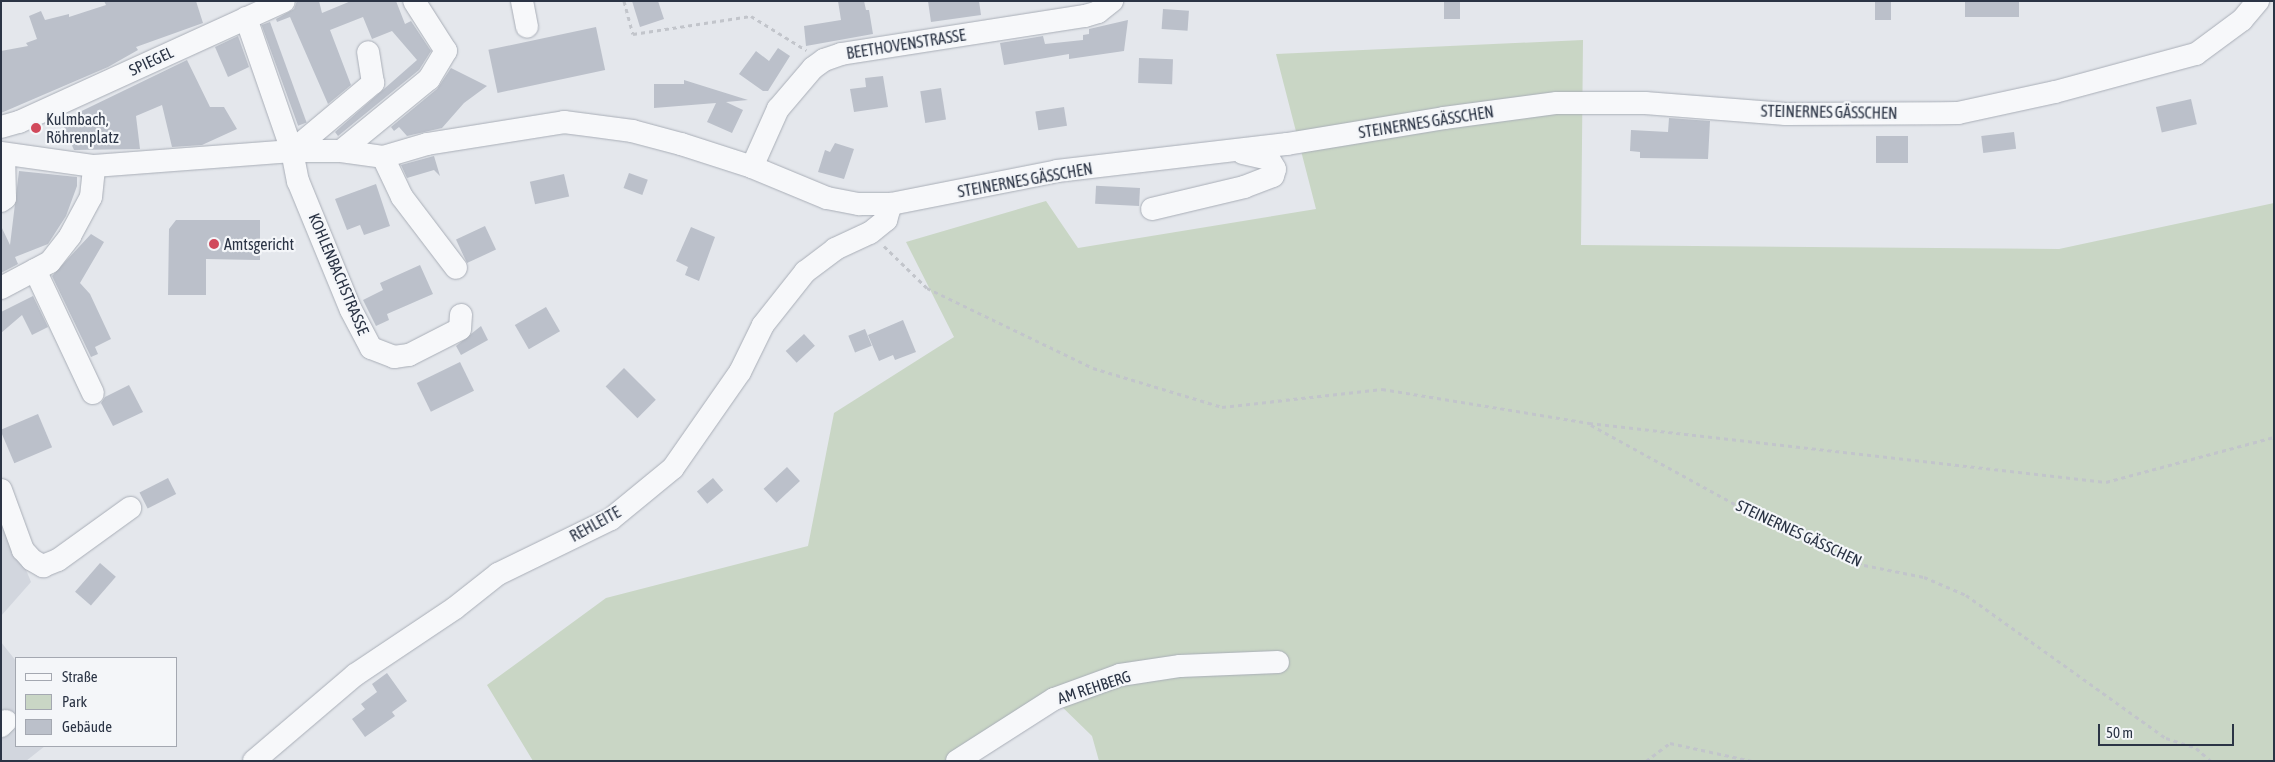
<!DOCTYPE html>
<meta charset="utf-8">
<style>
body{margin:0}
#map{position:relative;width:2275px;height:762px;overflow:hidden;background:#e4e7ec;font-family:"Asap Condensed",sans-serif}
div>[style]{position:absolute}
.built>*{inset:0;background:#d2d6de}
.green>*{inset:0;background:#c9d6c5}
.building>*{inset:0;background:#bbc0ca;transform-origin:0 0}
.path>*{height:3px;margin-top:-1.5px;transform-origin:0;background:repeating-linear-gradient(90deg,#c2c5cb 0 4px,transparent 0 8px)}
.roads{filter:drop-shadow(0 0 1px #a9aeb7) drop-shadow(0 0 1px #a9aeb7)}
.minor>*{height:22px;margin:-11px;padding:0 11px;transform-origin:11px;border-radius:11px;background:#f7f8fa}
.dots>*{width:14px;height:14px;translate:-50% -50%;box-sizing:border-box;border:2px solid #f4f6f9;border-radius:50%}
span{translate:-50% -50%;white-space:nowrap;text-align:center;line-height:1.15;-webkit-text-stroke:4.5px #f4f6f9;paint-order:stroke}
.street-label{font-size:16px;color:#2b3445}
.poi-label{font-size:16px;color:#2b3445}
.left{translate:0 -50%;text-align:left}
.frame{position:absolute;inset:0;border:2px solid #2b3445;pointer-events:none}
.legend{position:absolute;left:15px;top:657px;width:162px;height:90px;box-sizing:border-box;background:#f4f6f9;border:1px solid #a4a8b1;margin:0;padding:6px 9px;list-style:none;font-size:15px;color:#2b3445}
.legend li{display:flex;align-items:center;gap:10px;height:25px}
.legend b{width:25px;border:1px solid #a4a8b1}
.scale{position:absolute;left:2098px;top:724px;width:136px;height:22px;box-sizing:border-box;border:2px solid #2b3445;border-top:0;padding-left:6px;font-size:15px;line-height:18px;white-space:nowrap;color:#2b3445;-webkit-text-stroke:4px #f4f6f9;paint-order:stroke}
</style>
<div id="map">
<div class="built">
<div style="clip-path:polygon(1px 508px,31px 582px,1px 616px)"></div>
<div style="clip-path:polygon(1px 642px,16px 661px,16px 746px,45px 746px,26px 761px,1px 761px)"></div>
</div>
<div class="green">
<div style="clip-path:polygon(1583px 40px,1581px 245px,2059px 249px,2274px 203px,2274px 761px,1099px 761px,1092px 736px,1054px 699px,957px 761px,533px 761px,487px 685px,606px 598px,808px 546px,834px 413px,954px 337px,906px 242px,1046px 201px,1078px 248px,1316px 209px,1276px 54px)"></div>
</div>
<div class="building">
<div style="clip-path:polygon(104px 1px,196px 1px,203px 23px,136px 47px,138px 50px,108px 67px,1px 113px,1px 51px,28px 46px,26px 43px,37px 39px,29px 16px,41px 11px,45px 20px,69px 14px,69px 17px,106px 5px)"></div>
<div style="clip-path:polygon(297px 1px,319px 1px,322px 13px,351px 1px,396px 1px,405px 24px,411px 21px,431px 51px,419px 70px,338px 136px,335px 132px,417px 60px,392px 31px,372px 39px,363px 17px,330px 30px,351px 85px,328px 104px,290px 17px,277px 22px,276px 19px,294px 9px)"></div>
<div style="clip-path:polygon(632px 1px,658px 1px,664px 19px,640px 27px)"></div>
<div style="clip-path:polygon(838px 1px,864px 1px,866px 10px,869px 10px,873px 34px,806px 46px,804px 26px,841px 20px)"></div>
<div style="clip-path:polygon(928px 1px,979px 1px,981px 15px,931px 22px)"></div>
<div style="left:1444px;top:1px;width:16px;height:18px"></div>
<div style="left:1875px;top:1px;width:16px;height:19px"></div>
<div style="left:1965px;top:1px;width:54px;height:16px"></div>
<div style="left:1163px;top:9px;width:26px;height:20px;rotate:4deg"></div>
<div style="clip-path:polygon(1128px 20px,1124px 51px,1069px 59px,1069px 54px,1004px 65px,1000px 43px,1043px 36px,1045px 44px,1083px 40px,1083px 35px,1089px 34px,1089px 29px)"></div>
<div style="left:270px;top:22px;width:107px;height:9px;rotate:70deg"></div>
<div style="left:596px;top:27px;width:44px;height:110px;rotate:78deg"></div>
<div style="clip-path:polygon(238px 36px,249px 67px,228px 77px,215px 47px)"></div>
<div style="clip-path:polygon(778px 48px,790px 56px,768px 91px,763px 91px,739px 74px,756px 51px,769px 61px)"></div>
<div style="left:1139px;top:58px;width:34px;height:25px;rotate:2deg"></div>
<div style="clip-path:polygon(187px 60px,210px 107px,224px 107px,237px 129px,202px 145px,172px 147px,162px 105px,136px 116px,140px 149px,74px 150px,61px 121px)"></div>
<div style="clip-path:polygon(451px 68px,487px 86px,464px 103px,442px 128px,407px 136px,399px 127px,394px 131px,391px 127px,437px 89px)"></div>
<div style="clip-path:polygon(883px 76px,888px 107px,854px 112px,850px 89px,866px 87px,865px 78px)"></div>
<div style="clip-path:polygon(684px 80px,748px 100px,726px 102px,743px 110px,732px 133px,707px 122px,716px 103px,654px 108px,654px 84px,684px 84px)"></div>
<div style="left:941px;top:88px;width:32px;height:21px;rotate:81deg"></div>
<div style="left:2191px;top:99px;width:26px;height:36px;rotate:77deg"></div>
<div style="left:1064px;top:107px;width:19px;height:29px;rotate:81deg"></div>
<div style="clip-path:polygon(1669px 118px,1710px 121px,1708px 159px,1640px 158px,1640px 152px,1630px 151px,1631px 130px,1668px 132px)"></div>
<div style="left:2014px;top:132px;width:17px;height:33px;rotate:83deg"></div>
<div style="left:1876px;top:136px;width:32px;height:27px"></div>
<div style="clip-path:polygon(835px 143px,854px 149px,844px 179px,818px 172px,825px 150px,830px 152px)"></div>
<div style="clip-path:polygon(434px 156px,440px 176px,434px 170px,407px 178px,401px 165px)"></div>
<div style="clip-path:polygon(19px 171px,77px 177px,77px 186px,66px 216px,48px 244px,15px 257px,18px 264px,1px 273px,1px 226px,10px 245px)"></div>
<div style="left:629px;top:173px;width:20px;height:16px;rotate:20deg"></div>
<div style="left:564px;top:174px;width:23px;height:35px;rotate:77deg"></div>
<div style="clip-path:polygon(376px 184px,390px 226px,364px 235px,360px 225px,347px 230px,335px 199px)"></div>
<div style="left:1140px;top:188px;width:18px;height:44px;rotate:93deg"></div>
<div style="clip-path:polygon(176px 220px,260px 220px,260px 260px,206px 259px,206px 295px,168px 295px,169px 229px)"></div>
<div style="left:485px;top:226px;width:26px;height:32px;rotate:65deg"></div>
<div style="clip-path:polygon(691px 227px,715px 237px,699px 281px,685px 275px,688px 267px,676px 261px)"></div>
<div style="clip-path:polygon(91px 234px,104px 242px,80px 283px,90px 294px,111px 339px,95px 347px,98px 354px,91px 357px,52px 276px)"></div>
<div style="clip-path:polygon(420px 265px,433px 294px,387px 314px,389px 320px,376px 326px,363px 300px,383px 290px,380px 283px)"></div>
<div style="clip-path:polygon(33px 296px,48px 327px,32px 335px,22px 315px,1px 333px,1px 312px)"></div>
<div style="left:546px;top:307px;width:28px;height:36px;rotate:60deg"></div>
<div style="clip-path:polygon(903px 320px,916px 352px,895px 360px,893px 355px,879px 361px,868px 335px)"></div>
<div style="clip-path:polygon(481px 326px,488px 340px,461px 355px,456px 346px)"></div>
<div style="left:865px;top:329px;width:18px;height:18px;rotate:68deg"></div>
<div style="left:804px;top:334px;width:16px;height:25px;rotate:47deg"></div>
<div style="left:460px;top:362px;width:32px;height:48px;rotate:64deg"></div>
<div style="left:624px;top:368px;width:45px;height:26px;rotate:45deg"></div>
<div style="clip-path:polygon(129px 385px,143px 412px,113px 426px,101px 403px,105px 397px)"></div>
<div style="left:38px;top:414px;width:36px;height:41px;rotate:67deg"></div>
<div style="left:787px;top:467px;width:19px;height:32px;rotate:47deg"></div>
<div style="left:168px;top:478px;width:18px;height:32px;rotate:63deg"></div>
<div style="left:713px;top:478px;width:16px;height:21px;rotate:50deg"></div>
<div style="left:100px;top:563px;width:21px;height:38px;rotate:41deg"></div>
<div style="clip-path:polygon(387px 673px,407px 701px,392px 712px,395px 716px,365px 737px,352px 719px,365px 709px,361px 704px,377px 692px,372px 684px)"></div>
</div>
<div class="path">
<div style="left:624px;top:1px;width:34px;rotate:75deg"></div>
<div style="left:633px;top:34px;width:119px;rotate:-8.7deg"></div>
<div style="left:751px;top:16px;width:65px;rotate:31.7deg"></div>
<div style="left:884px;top:246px;width:60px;rotate:44.3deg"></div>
<div style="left:927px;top:288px;width:184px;rotate:25.7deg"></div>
<div style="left:1093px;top:368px;width:135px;rotate:16.8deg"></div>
<div style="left:1222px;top:407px;width:161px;rotate:-6.4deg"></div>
<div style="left:1382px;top:389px;width:210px;rotate:9.3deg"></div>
<div style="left:1589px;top:423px;width:520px;rotate:6.51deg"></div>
<div style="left:2106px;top:482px;width:174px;rotate:-15deg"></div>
<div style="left:1591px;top:425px;width:172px;rotate:28.8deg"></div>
<div style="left:1742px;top:508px;width:135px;rotate:25deg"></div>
<div style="left:1864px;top:565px;width:61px;rotate:11.3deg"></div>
<div style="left:1924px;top:577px;width:46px;rotate:23.2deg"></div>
<div style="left:1966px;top:595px;width:246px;rotate:35.6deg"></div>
<div style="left:2166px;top:738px;width:32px;rotate:18deg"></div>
<div style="left:2196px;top:748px;width:20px;rotate:41deg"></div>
<div style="left:1646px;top:761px;width:30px;rotate:-37deg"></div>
<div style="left:1670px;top:743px;width:84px;rotate:12.4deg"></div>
</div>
<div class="roads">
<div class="minor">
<div style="left:522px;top:1px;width:26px;rotate:79deg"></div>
<div style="left:246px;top:18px;width:141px;rotate:70.9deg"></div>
<div style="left:292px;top:151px;width:31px;rotate:79deg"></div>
<div style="left:298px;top:181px;width:139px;rotate:67.7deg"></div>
<div style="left:351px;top:310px;width:43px;rotate:62.2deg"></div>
<div style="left:371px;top:348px;width:25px;rotate:21deg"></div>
<div style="left:394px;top:357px;width:15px;rotate:-8deg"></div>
<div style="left:409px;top:355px;width:57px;rotate:-27deg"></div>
<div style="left:460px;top:329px;width:14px;rotate:-86deg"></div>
<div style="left:1px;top:127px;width:19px;rotate:-16deg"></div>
<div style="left:19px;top:122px;width:291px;rotate:-24.5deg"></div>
<div style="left:292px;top:151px;width:106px;rotate:-40deg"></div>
<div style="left:373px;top:83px;width:31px;rotate:-99deg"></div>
<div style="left:341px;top:151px;width:114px;rotate:-39.3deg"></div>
<div style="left:429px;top:79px;width:33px;rotate:-59deg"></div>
<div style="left:446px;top:51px;width:59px;rotate:-122.6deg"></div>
<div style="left:1px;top:153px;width:94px;rotate:8deg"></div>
<div style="left:94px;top:166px;width:199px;rotate:-4.3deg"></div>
<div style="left:292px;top:151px;width:49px"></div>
<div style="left:341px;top:151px;width:42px;rotate:8.1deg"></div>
<div style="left:383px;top:157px;width:46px;rotate:-16.5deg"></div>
<div style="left:427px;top:144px;width:139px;rotate:-9.1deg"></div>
<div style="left:564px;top:122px;width:69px;rotate:7.5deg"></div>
<div style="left:632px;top:131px;width:51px;rotate:14.9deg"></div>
<div style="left:681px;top:144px;width:75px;rotate:17.9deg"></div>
<div style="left:752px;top:167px;width:81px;rotate:22.5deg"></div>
<div style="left:827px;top:198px;width:33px;rotate:11deg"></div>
<div style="left:859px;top:204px;width:32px"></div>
<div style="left:891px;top:204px;width:169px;rotate:-11.2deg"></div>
<div style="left:1057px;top:171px;width:232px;rotate:-6.7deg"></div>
<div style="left:1287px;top:144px;width:159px;rotate:-9.4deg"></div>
<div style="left:1444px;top:118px;width:114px;rotate:-7.6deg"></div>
<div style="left:1557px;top:103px;width:88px"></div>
<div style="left:1645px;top:103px;width:141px;rotate:4.5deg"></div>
<div style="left:1786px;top:114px;width:172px;rotate:-0.3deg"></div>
<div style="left:1958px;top:113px;width:99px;rotate:-12.2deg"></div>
<div style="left:2055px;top:92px;width:146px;rotate:-15.1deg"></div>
<div style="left:2196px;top:54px;width:57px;rotate:-36.5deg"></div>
<div style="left:2242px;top:20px;width:25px;rotate:-50deg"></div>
<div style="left:383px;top:157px;width:44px;rotate:64.6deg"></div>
<div style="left:402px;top:197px;width:89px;rotate:52.7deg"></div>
<div style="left:752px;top:167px;width:64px;rotate:-65.9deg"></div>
<div style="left:778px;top:109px;width:54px;rotate:-49.5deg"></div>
<div style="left:813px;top:68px;width:14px;rotate:-36deg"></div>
<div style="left:824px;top:60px;width:18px;rotate:-19deg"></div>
<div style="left:841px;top:54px;width:247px;rotate:-8.9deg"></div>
<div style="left:1085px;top:16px;width:14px;rotate:-17deg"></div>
<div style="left:1098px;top:12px;width:18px;rotate:-38deg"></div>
<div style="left:1px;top:201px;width:5px;rotate:-37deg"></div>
<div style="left:5px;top:198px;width:44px;rotate:-91.3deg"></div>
<div style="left:1152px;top:209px;width:95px;rotate:-13.4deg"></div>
<div style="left:1244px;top:187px;width:31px;rotate:-21deg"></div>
<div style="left:1273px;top:176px;width:7px;rotate:-74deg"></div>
<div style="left:1275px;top:169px;width:12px;rotate:-121deg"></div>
<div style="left:1269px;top:159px;width:27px;rotate:-167deg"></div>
<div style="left:35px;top:270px;width:136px;rotate:64.8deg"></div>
<div style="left:1px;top:288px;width:55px;rotate:-28deg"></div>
<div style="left:50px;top:262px;width:33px;rotate:-52deg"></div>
<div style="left:70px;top:236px;width:44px;rotate:-61.7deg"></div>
<div style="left:91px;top:197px;width:31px;rotate:-84deg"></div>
<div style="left:1px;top:490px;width:64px;rotate:69.9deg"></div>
<div style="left:23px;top:550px;width:13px;rotate:48deg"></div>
<div style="left:32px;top:560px;width:13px;rotate:29deg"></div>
<div style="left:43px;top:566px;width:16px;rotate:-22deg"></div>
<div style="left:58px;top:560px;width:89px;rotate:-35.8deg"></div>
<div style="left:1px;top:726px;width:7px;rotate:-45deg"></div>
<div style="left:254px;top:761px;width:133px;rotate:-40.4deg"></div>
<div style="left:355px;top:675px;width:120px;rotate:-33.8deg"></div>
<div style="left:455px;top:608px;width:55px;rotate:-38.3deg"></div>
<div style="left:498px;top:574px;width:126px;rotate:-26deg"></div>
<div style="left:611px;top:519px;width:80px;rotate:-39.4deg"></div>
<div style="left:673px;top:468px;width:117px;rotate:-55.1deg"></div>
<div style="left:740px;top:372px;width:52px;rotate:-63.9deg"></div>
<div style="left:763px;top:325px;width:68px;rotate:-51.6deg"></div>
<div style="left:805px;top:272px;width:38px;rotate:-37deg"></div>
<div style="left:835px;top:249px;width:38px;rotate:-25deg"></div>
<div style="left:870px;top:233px;width:21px;rotate:-39deg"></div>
<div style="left:886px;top:220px;width:17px;rotate:-73deg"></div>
<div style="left:957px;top:761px;width:115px;rotate:-32.6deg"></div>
<div style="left:1054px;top:699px;width:70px;rotate:-20deg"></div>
<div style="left:1120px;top:675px;width:61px;rotate:-8.5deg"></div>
<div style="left:1180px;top:666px;width:98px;rotate:-2.3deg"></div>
</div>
</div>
<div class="dots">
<div style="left:36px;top:128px;background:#d1495b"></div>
<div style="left:214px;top:244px;background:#d1495b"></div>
</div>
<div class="street-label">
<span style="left:906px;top:44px;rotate:-9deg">BEETHOVENSTRASSE</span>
<span style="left:151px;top:61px;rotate:-25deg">SPIEGEL</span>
<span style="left:1829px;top:112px;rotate:1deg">STEINERNES GÄSSCHEN</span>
<span style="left:1426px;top:122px;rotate:-9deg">STEINERNES GÄSSCHEN</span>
<span style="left:1025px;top:180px;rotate:-10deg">STEINERNES GÄSSCHEN</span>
<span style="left:339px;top:274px;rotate:67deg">KOHLENBACHSTRASSE</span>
<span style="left:595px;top:524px;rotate:-29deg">REHLEITE</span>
<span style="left:1799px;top:533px;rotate:25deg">STEINERNES GÄSSCHEN</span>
<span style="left:1094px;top:687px;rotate:-18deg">AM REHBERG</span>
</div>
<div class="poi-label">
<span class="left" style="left:46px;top:128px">Kulmbach,<br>Röhrenplatz</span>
<span class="left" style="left:224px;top:244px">Amtsgericht</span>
</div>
<div class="frame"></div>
<ul class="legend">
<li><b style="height:6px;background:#f7f8fa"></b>Straße</li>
<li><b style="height:14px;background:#c9d6c5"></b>Park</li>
<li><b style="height:14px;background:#bbc0ca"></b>Gebäude</li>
</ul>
<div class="scale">50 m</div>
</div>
